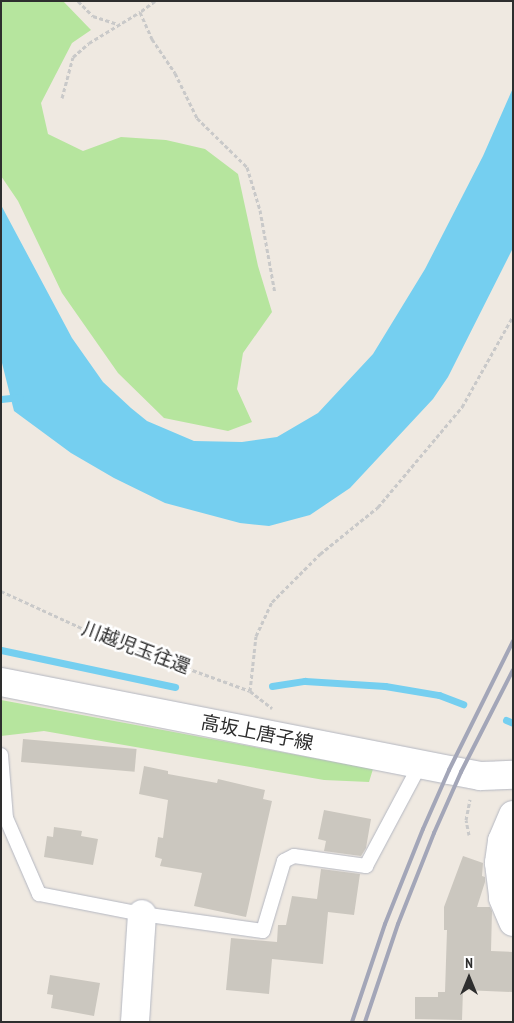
<!DOCTYPE html>
<meta charset="utf-8">
<style>
body{margin:0}
#map{position:relative;width:514px;height:1023px;overflow:hidden;background:#efe9e1;font-family:"PT Sans Narrow","Noto Sans JP",sans-serif}
div>[style]{position:absolute}
.green>*{inset:0;background:#b6e59e}
.water>*{inset:0;background:#75cff0}
.stream>*{height:7px;margin:-3.5px;padding:0 3.5px;transform-origin:3.5px;border-radius:3.5px;background:#75cff0}
.building>*{inset:0;background:#cbc7bf;transform-origin:0 0}
.path>*{height:3px;margin-top:-1.5px;transform-origin:0;background:repeating-linear-gradient(90deg,#c9c9c9 0 4px,transparent 0 6.5px)}
.roads{filter:drop-shadow(0 0 1px #b4b7c1) drop-shadow(0 0 1px #b4b7c1)}
.lane>*{height:14px;margin:-7px;padding:0 7px;transform-origin:7px;border-radius:7px;background:#fff}
.street>*{height:28px;margin:-14px;padding:0 14px;transform-origin:14px;border-radius:14px;background:#fff}
.secondary>*{height:28px;margin:-14px;padding:0 14px;transform-origin:14px;border-radius:14px;background:#fff}
.rail>*{height:4px;margin:-2px;padding:0 2px;transform-origin:2px;border-radius:2px;background:#a3a6b8}
span{translate:-50% -50%;white-space:nowrap;text-align:center;line-height:1.15;-webkit-text-stroke:5px #fff;paint-order:stroke}
.street-label{font-size:19px;color:#2e2e2e}
.frame{position:absolute;inset:0;border:2px solid #2e2e2e;pointer-events:none}
.north{position:absolute;left:444px;top:953px;width:50px;height:50px;-webkit-text-stroke:4px #fff;paint-order:stroke;rotate:0deg;font-size:14px;font-weight:700;line-height:20px;text-align:center;color:#2e2e2e}
.north::after{content:'';display:block;margin:auto;width:18px;height:22px;background:#2e2e2e;clip-path:polygon(50% 0,100% 100%,50% 72%,0 100%)}
</style>
<div id="map">
<div class="green">
<div style="clip-path:polygon(1px 1px,63px 1px,91px 30px,72px 43px,41px 103px,48px 134px,83px 151px,121px 137px,166px 140px,205px 149px,238px 174px,258px 266px,272px 312px,243px 353px,237px 389px,252px 422px,228px 431px,164px 418px,118px 373px,62px 293px,18px 201px,1px 176px)"></div>
<div style="clip-path:polygon(1px 700px,28px 705px,373px 769px,369px 782px,324px 780px,44px 731px,1px 736px)"></div>
</div>
<div class="water">
<div style="clip-path:polygon(513px 88px,513px 248px,448px 377px,433px 399px,350px 488px,310px 515px,269px 526px,240px 523px,165px 503px,114px 478px,71px 453px,14px 411px,1px 359px,1px 205px,72px 338px,103px 382px,131px 408px,147px 421px,194px 441px,242px 442px,277px 437px,318px 413px,373px 354px,425px 269px,483px 156px)"></div>
</div>
<div class="stream">
<div style="left:1px;top:399px;width:19px;rotate:-6deg"></div>
<div style="left:1px;top:650px;width:178px;rotate:12deg"></div>
<div style="left:272px;top:686px;width:33px;rotate:-9deg"></div>
<div style="left:305px;top:681px;width:80px;rotate:3.6deg"></div>
<div style="left:385px;top:686px;width:55px;rotate:9.5deg"></div>
<div style="left:439px;top:695px;width:26px;rotate:21deg"></div>
<div style="left:506px;top:720px;width:8px;rotate:23deg"></div>
</div>
<div class="building">
<div style="left:23px;top:739px;width:114px;height:23px;rotate:5deg"></div>
<div style="clip-path:polygon(144px 766px,168px 771px,168px 774px,217px 783px,218px 779px,265px 790px,263px 799px,272px 801px,246px 917px,194px 906px,202px 873px,160px 866px,162px 859px,155px 857px,158px 837px,163px 838px,168px 800px,139px 794px)"></div>
<div style="clip-path:polygon(324px 810px,371px 819px,366px 848px,361px 856px,324px 851px,326px 841px,318px 839px)"></div>
<div style="clip-path:polygon(54px 827px,82px 831px,81px 836px,98px 839px,93px 865px,44px 857px,47px 836px,53px 837px)"></div>
<div style="clip-path:polygon(463px 856px,483px 863px,482px 876px,485px 877px,485px 882px,477px 907px,490px 907px,492px 911px,491px 951px,513px 952px,513px 992px,463px 990px,462px 1020px,415px 1019px,415px 997px,438px 997px,438px 992px,445px 992px,447px 930px,444px 930px,444px 907px)"></div>
<div style="clip-path:polygon(321px 869px,360px 874px,354px 915px,328px 912px,323px 964px,272px 959px,269px 994px,226px 990px,231px 938px,277px 942px,278px 925px,286px 925px,292px 896px,317px 899px)"></div>
<div style="clip-path:polygon(50px 975px,100px 983px,94px 1016px,51px 1008px,53px 995px,47px 994px)"></div>
</div>
<div class="path">
<div style="left:78px;top:1px;width:21px;rotate:45deg"></div>
<div style="left:93px;top:16px;width:25px;rotate:18deg"></div>
<div style="left:155px;top:1px;width:19px;rotate:144deg"></div>
<div style="left:140px;top:12px;width:30px;rotate:66deg"></div>
<div style="left:152px;top:39px;width:41px;rotate:55.9deg"></div>
<div style="left:175px;top:73px;width:50px;rotate:63.9deg"></div>
<div style="left:197px;top:118px;width:70px;rotate:44.4deg"></div>
<div style="left:247px;top:167px;width:45px;rotate:73.2deg"></div>
<div style="left:260px;top:210px;width:84px;rotate:79.8deg"></div>
<div style="left:62px;top:98px;width:42px;rotate:-75deg"></div>
<div style="left:73px;top:57px;width:21px;rotate:-41deg"></div>
<div style="left:89px;top:43px;width:60px;rotate:-31.3deg"></div>
<div style="left:1px;top:591px;width:110px;rotate:24.7deg"></div>
<div style="left:101px;top:637px;width:158px;rotate:19.9deg"></div>
<div style="left:250px;top:691px;width:28px;rotate:38deg"></div>
<div style="left:250px;top:691px;width:55px;rotate:-83.8deg"></div>
<div style="left:256px;top:636px;width:38px;rotate:-65deg"></div>
<div style="left:272px;top:602px;width:68px;rotate:-45deg"></div>
<div style="left:320px;top:554px;width:75px;rotate:-39deg"></div>
<div style="left:378px;top:507px;width:131px;rotate:-50deg"></div>
<div style="left:462px;top:407px;width:104px;rotate:-60.7deg"></div>
<div style="left:469px;top:835px;width:15px;rotate:-101deg"></div>
<div style="left:466px;top:820px;width:21px;rotate:-79deg"></div>
</div>
<div class="roads">
<div class="lane">
<div style="left:1px;top:755px;width:63px;rotate:85.5deg"></div>
<div style="left:6px;top:818px;width:83px;rotate:66.5deg"></div>
<div style="left:39px;top:894px;width:105px;rotate:11deg"></div>
<div style="left:142px;top:914px;width:122px;rotate:8deg"></div>
<div style="left:263px;top:931px;width:73px;rotate:-73.3deg"></div>
<div style="left:284px;top:861px;width:11px;rotate:-27deg"></div>
<div style="left:294px;top:856px;width:73px;rotate:7.9deg"></div>
<div style="left:366px;top:866px;width:115px;rotate:-61.9deg"></div>
</div>
<div class="street">
<div style="left:513px;top:815px;width:28px;rotate:113deg"></div>
<div style="left:502px;top:841px;width:22px;rotate:98deg"></div>
<div style="left:499px;top:863px;width:35px;rotate:83deg"></div>
<div style="left:503px;top:898px;width:26px;rotate:67deg"></div>
<div style="left:135px;top:1022px;width:108px;rotate:-86.3deg"></div>
</div>
<div class="secondary">
<div style="left:1px;top:682px;width:457px;rotate:11.1deg"></div>
<div style="left:449px;top:770px;width:32px;rotate:11deg"></div>
<div style="left:480px;top:776px;width:33px;rotate:-2deg"></div>
</div>
</div>
<div class="rail">
<div style="left:352px;top:1022px;width:103px;rotate:-71.4deg"></div>
<div style="left:385px;top:924px;width:102px;rotate:-68.2deg"></div>
<div style="left:423px;top:829px;width:64px;rotate:-66.2deg"></div>
<div style="left:449px;top:770px;width:144px;rotate:-63.6deg"></div>
<div style="left:365px;top:1022px;width:103px;rotate:-71.4deg"></div>
<div style="left:398px;top:924px;width:98px;rotate:-68.4deg"></div>
<div style="left:434px;top:833px;width:67px;rotate:-66.1deg"></div>
<div style="left:461px;top:772px;width:114px;rotate:-63deg"></div>
</div>
<div class="street-label">
<span style="left:136px;top:648px;rotate:21deg">川越児玉往還</span>
<span style="left:257px;top:733px;rotate:11deg">高坂上唐子線</span>
</div>
<div class="frame"></div>
<div class="north">N</div>
</div>
